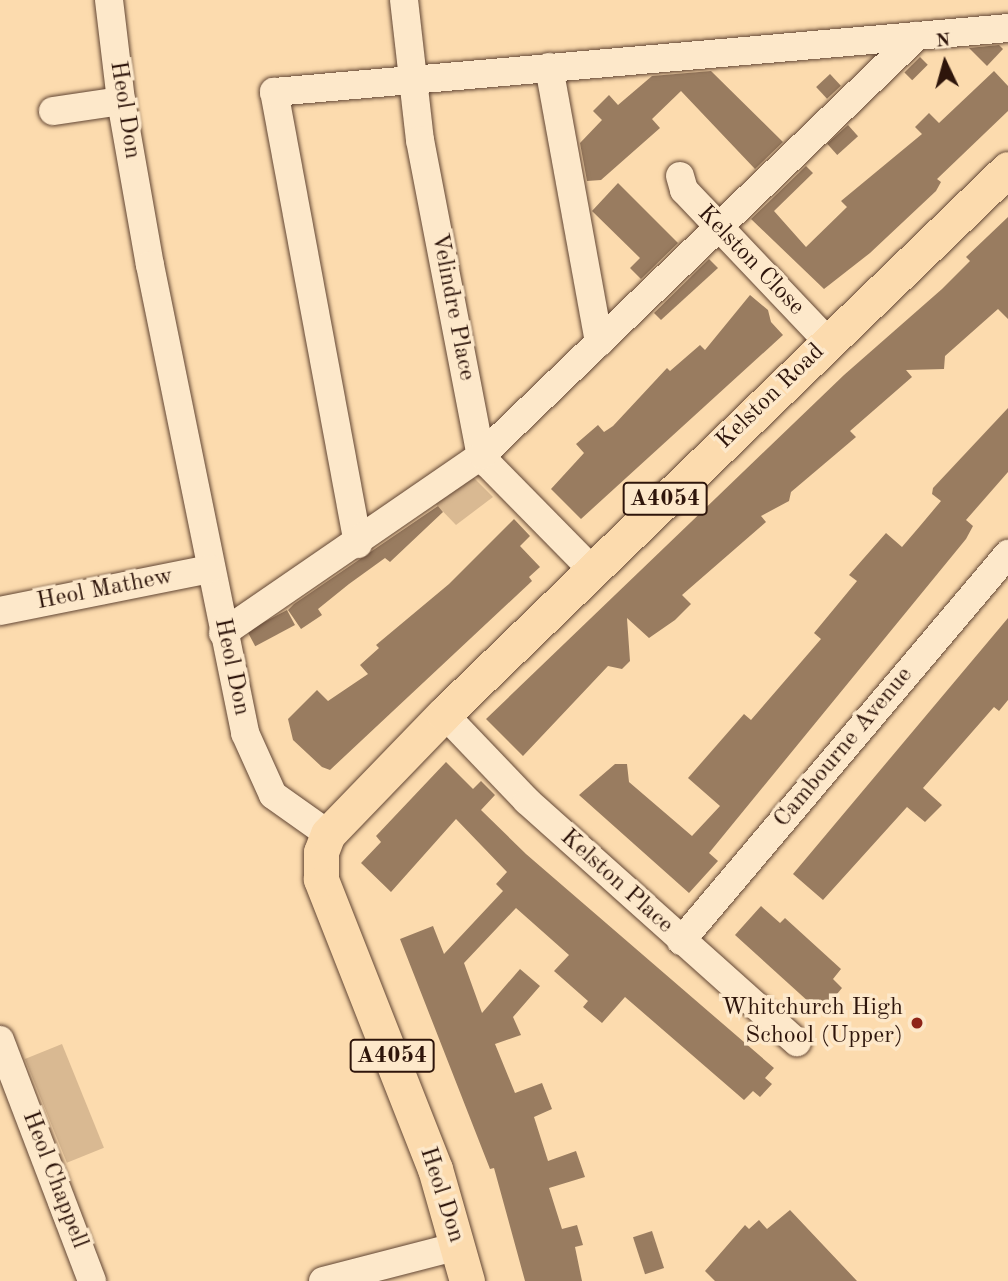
<!DOCTYPE html>
<style>
body{margin:0}
#map{position:relative;width:1008px;height:1281px;overflow:hidden;background:#fcdbae;font-family:"Old Standard TT",serif}
div>[style]{position:absolute}
.green>*{inset:0;background:#d9b992;transform-origin:0 0}
.building>*{inset:0;background:#997c60;transform-origin:0 0}
.roads{filter:drop-shadow(0 0 2px #624634) drop-shadow(0 0 2px #624634)}
.minor>*{height:28px;margin:-14px;padding:0 14px;transform-origin:14px;border-radius:14px;background:#fde8ca}
.major>*{height:35px;margin:-17.5px;padding:0 17.5px;transform-origin:17.5px;border-radius:17.5px;background:#fcdbae}
.dots>*{width:19px;height:19px;translate:-50% -50%;box-sizing:border-box;border:4px solid #fde8ca;border-radius:50%}
span{translate:-50% -50%;white-space:nowrap;text-align:center;line-height:1.15;-webkit-text-stroke:7px #fde8ca;paint-order:stroke}
.shield-label span{padding:2px 5px;background:#fde8ca;border:2px solid;border-radius:5px;-webkit-text-stroke-width:0}
.shield-label{font-size:23px;color:#2e150b;font-weight:700}
.street-label{font-size:24px;color:#2e150b}
.poi-label{font-size:24px;color:#2e150b}
.right{translate:-100% -50%;text-align:right}
.north{position:absolute;left:910px;top:28px;width:70px;height:70px;-webkit-text-stroke:5px #fde8ca;paint-order:stroke;rotate:355deg;font-size:19px;font-weight:700;line-height:28px;text-align:center;color:#2e150b}
.north::after{content:'';display:block;margin:auto;width:24px;height:32px;background:#2e150b;clip-path:polygon(50% 0,100% 100%,50% 72%,0 100%)}
</style>
<div id="map">
<div class="green">
<div style="clip-path:polygon(473px 477px,493px 497px,456px 525px,430px 498px)"></div>
<div style="left:62px;top:1044px;width:112px;height:40px;rotate:68deg"></div>
</div>
<div class="building">
<div style="clip-path:polygon(999px 45px,1003px 49px,987px 66px,969px 48px)"></div>
<div style="left:920px;top:57px;width:11px;height:22px;rotate:45deg"></div>
<div style="clip-path:polygon(711px 71px,783px 142px,755px 169px,681px 91px,652px 119px,660px 128px,601px 180px,587px 181px,580px 143px,602px 120px,593px 111px,609px 95px,618px 105px,652px 76px)"></div>
<div style="clip-path:polygon(994px 71px,1008px 86px,1008px 111px,937px 179px,941px 182px,936px 191px,870px 253px,824px 289px,751px 219px,806px 166px,813px 173px,774px 211px,806px 247px,847px 207px,841px 201px,922px 134px,915px 127px,929px 113px,939px 123px)"></div>
<div style="left:830px;top:74px;width:16px;height:19px;rotate:47deg"></div>
<div style="left:848px;top:125px;width:15px;height:28px;rotate:48deg"></div>
<div style="clip-path:polygon(618px 183px,678px 243px,641px 279px,630px 268px,640px 258px,592px 211px)"></div>
<div style="clip-path:polygon(1008px 217px,1008px 319px,998px 309px,945px 356px,944px 369px,906px 370px,912px 377px,850px 431px,856px 437px,791px 492px,789px 501px,761px 516px,766px 522px,682px 595px,691px 604px,675px 620px,649px 638px,627px 618px,630px 661px,622px 669px,608px 666px,523px 756px,486px 719px,844px 375px,942px 289px,970px 261px,966px 257px)"></div>
<div style="clip-path:polygon(709px 259px,718px 268px,661px 320px,654px 313px)"></div>
<div style="clip-path:polygon(750px 295px,768px 310px,771px 322px,783px 335px,581px 519px,551px 489px,584px 453px,576px 444px,598px 425px,604px 432px,613px 426px,667px 368px,670px 371px,700px 345px,705px 350px)"></div>
<div style="clip-path:polygon(1008px 408px,1008px 472px,966px 520px,973px 526px,966px 539px,709px 853px,718px 861px,689px 893px,579px 795px,615px 764px,627px 764px,629px 782px,692px 836px,720px 806px,688px 778px,744px 714px,751px 720px,821px 639px,814px 633px,857px 581px,849px 575px,886px 533px,902px 547px,920px 526px,941px 501px,932px 494px,933px 488px)"></div>
<div style="clip-path:polygon(438px 506px,443px 512px,390px 562px,385px 558px,349px 584px,318px 609px,322px 615px,301px 629px,288px 610px,294px 604px)"></div>
<div style="clip-path:polygon(514px 519px,530px 536px,520px 546px,540px 567px,529px 577px,532px 581px,330px 770px,322px 767px,293px 740px,288px 719px,317px 690px,328px 701px,368px 674px,360px 665px,379px 648px,376px 645px,449px 584px)"></div>
<div style="left:287px;top:610px;width:17px;height:45px;rotate:62deg"></div>
<div style="clip-path:polygon(1008px 618px,1008px 700px,999px 711px,994px 707px,923px 788px,942px 805px,925px 822px,907px 807px,823px 900px,793px 874px)"></div>
<div style="clip-path:polygon(446px 762px,473px 789px,481px 781px,495px 795px,481px 810px,526px 854px,774px 1068px,765px 1078px,772px 1084px,760px 1097px,753px 1091px,744px 1100px,625px 997px,602px 1023px,583px 1007px,588px 1001px,554px 971px,569px 955px,516px 908px,464px 963px,482px 1013px,520px 969px,540px 986px,513px 1017px,521px 1035px,495px 1044px,515px 1093px,542px 1083px,552px 1109px,534px 1117px,548px 1161px,576px 1151px,585px 1177px,549px 1188px,562px 1229px,577px 1225px,583px 1245px,575px 1247px,582px 1281px,525px 1281px,494px 1168px,490px 1169px,400px 939px,433px 926px,444px 954px,503px 891px,496px 884px,507px 872px,456px 819px,391px 892px,361px 863px,381px 842px,376px 836px)"></div>
<div style="clip-path:polygon(761px 906px,780px 923px,785px 918px,841px 969px,833px 979px,842px 988px,821px 1013px,735px 935px)"></div>
<div style="clip-path:polygon(790px 1210px,857px 1281px,715px 1281px,705px 1271px,745px 1225px,749px 1229px,759px 1220px,767px 1229px)"></div>
<div style="left:652px;top:1231px;width:39px;height:20px;rotate:72deg"></div>
</div>
<div class="roads">
<div class="minor">
<div style="left:109px;top:0;width:102px;rotate:83.2deg"></div>
<div style="left:121px;top:101px;width:167px;rotate:80deg"></div>
<div style="left:150px;top:265px;width:478px;rotate:78.5deg"></div>
<div style="left:245px;top:733px;width:68px;rotate:65.7deg"></div>
<div style="left:273px;top:795px;width:67px;rotate:35.3deg"></div>
<div style="left:404px;top:0;width:141px;rotate:83.5deg"></div>
<div style="left:420px;top:140px;width:311px;rotate:79.1deg"></div>
<div style="left:479px;top:445px;width:21px;rotate:65deg"></div>
<div style="left:488px;top:464px;width:148px;rotate:45.5deg"></div>
<div style="left:549px;top:67px;width:280px;rotate:79.7deg"></div>
<div style="left:53px;top:111px;width:69px;rotate:-8.4deg"></div>
<div style="left:680px;top:176px;width:15px;rotate:74deg"></div>
<div style="left:684px;top:190px;width:209px;rotate:46.5deg"></div>
<div style="left:358px;top:544px;width:460px;rotate:-100.5deg"></div>
<div style="left:274px;top:92px;width:737px;rotate:-4.98deg"></div>
<div style="left:0;top:611px;width:214px;rotate:-11.3deg"></div>
<div style="left:223px;top:633px;width:314px;rotate:-34.5deg"></div>
<div style="left:482px;top:455px;width:604px;rotate:-43.93deg"></div>
<div style="left:444px;top:714px;width:120px;rotate:46.3deg"></div>
<div style="left:527px;top:801px;width:362px;rotate:41.8deg"></div>
<div style="left:681px;top:941px;width:507px;rotate:-49.8deg"></div>
<div style="left:0;top:1040px;width:258px;rotate:69.1deg"></div>
<div style="left:323px;top:1281px;width:139px;rotate:-14.5deg"></div>
</div>
<div class="major">
<div style="left:467px;top:1281px;width:116px;rotate:-105.9deg"></div>
<div style="left:435px;top:1169px;width:312px;rotate:-111.5deg"></div>
<div style="left:321px;top:879px;width:27px;rotate:-90deg"></div>
<div style="left:321px;top:852px;width:19px;rotate:-69deg"></div>
<div style="left:328px;top:834px;width:167px;rotate:-46deg"></div>
<div style="left:444px;top:714px;width:784px;rotate:-44.02deg"></div>
</div>
</div>
<div class="dots">
<div style="left:917px;top:1023px;background:#8f2418"></div>
</div>
<div class="shield-label">
<span style="left:665px;top:499px">A4054</span>
<span style="left:392px;top:1056px">A4054</span>
</div>
<div class="street-label">
<span style="left:124px;top:110px;rotate:81deg">Heol Don</span>
<span style="left:750px;top:261px;rotate:46deg">Kelston Close</span>
<span style="left:452px;top:307px;rotate:79deg">Velindre Place</span>
<span style="left:771px;top:397px;rotate:-44deg">Kelston Road</span>
<span style="left:105px;top:590px;rotate:-11deg">Heol Mathew</span>
<span style="left:231px;top:667px;rotate:78deg">Heol Don</span>
<span style="left:844px;top:748px;rotate:-50deg">Cambourne Avenue</span>
<span style="left:616px;top:882px;rotate:42deg">Kelston Place</span>
<span style="left:54px;top:1180px;rotate:69deg">Heol Chappell</span>
<span style="left:441px;top:1195px;rotate:72deg">Heol Don</span>
</div>
<div class="poi-label">
<span class="right" style="left:903px;top:1023px">Whitchurch High<br>School (Upper)</span>
</div>
<div class="north">N</div>
</div>
